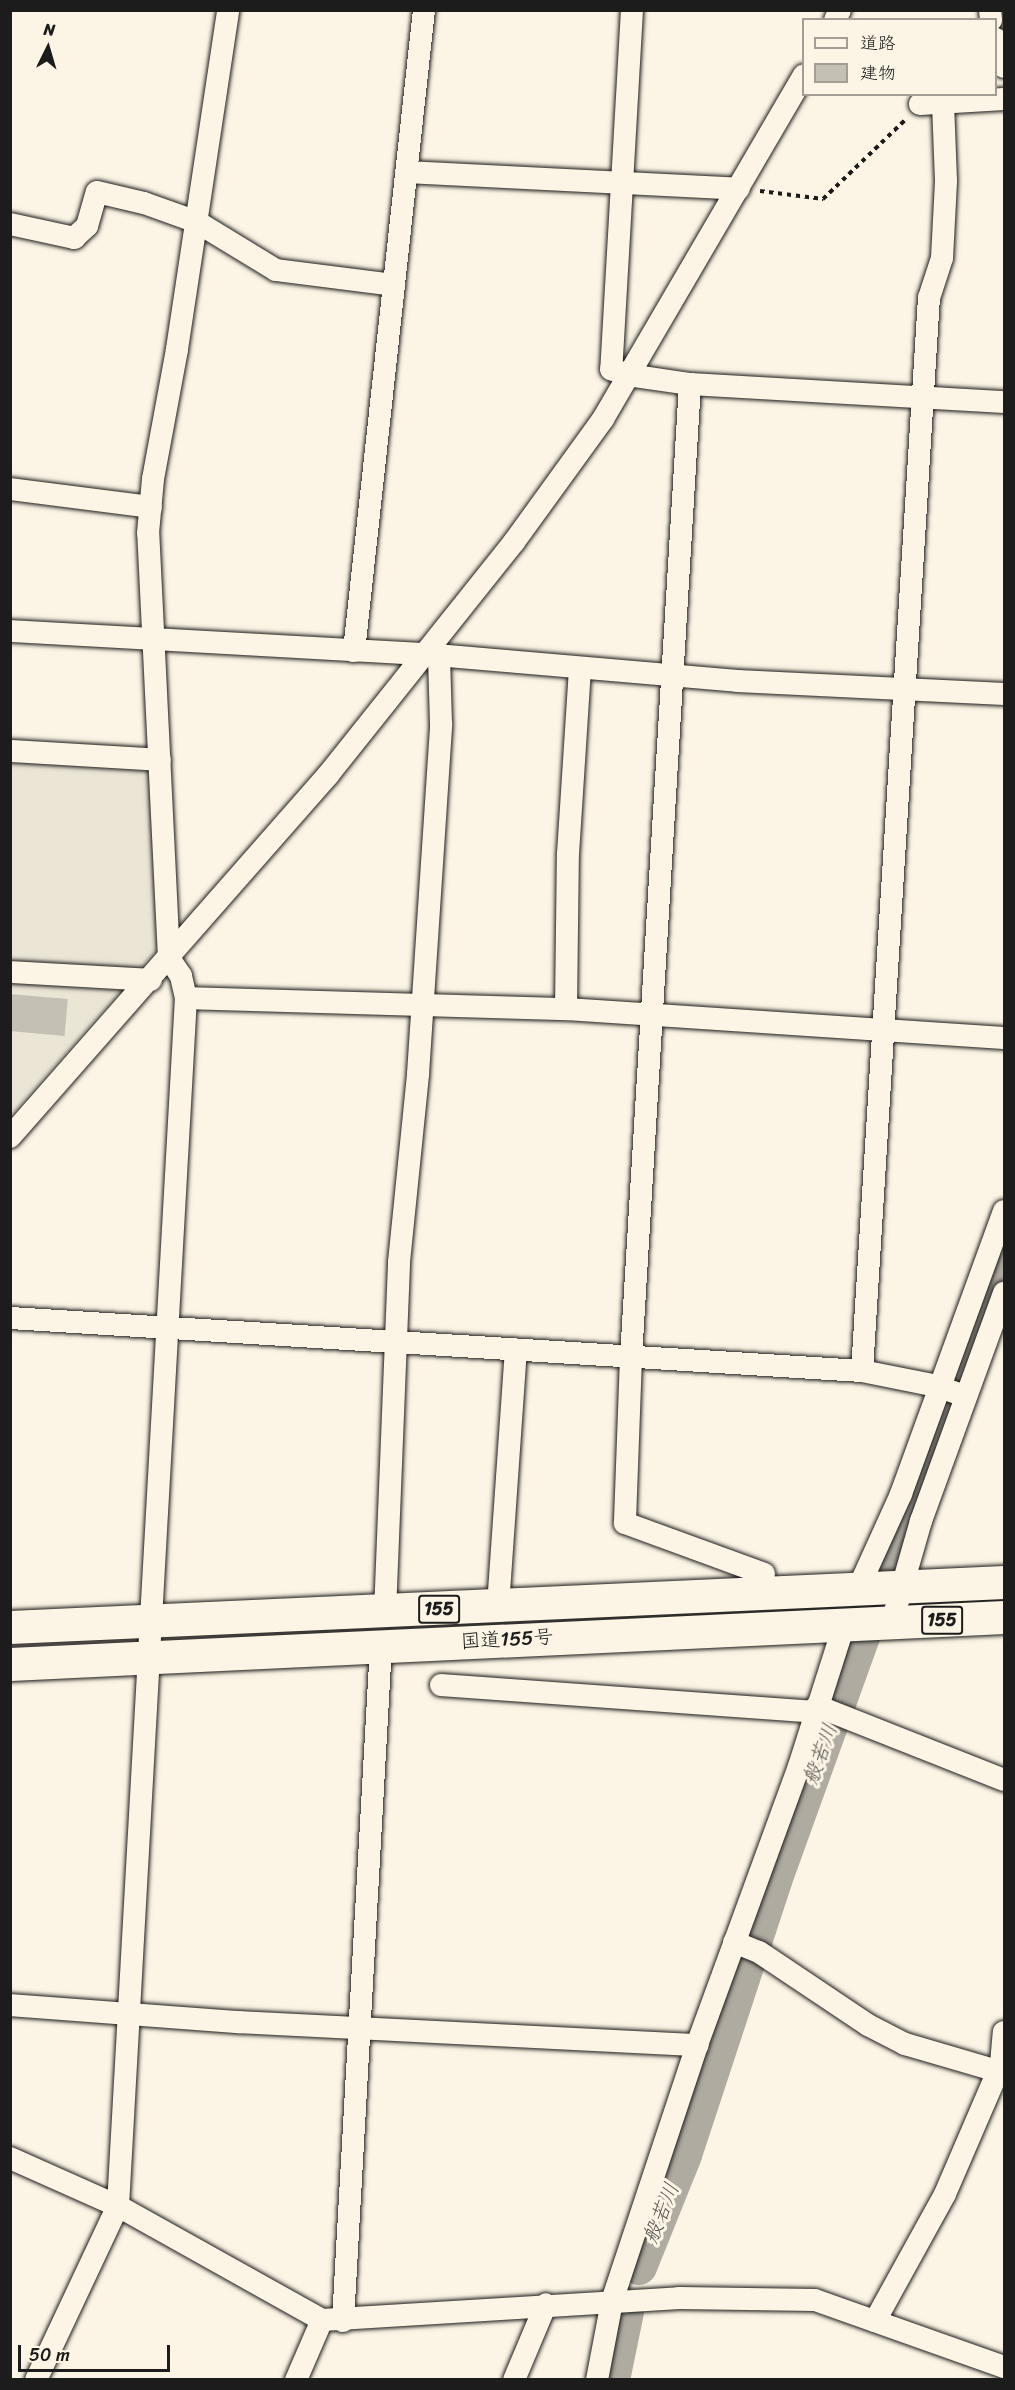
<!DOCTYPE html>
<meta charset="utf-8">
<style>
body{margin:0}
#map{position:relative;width:1015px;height:2390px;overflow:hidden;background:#fcf5e5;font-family:Sriracha,"Klee One",sans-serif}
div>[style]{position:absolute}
.built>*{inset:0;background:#ebe5d6}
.river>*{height:36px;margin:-18px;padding:0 18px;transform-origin:18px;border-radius:18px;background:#b0aba1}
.building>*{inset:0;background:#c4c0b3;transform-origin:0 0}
.path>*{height:4px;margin-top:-2px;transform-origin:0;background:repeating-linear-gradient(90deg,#1c1c1c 0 4.5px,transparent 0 9px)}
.roads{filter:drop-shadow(0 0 2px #1c1c1c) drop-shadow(0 0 2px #1c1c1c)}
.minor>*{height:22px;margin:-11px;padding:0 11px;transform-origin:11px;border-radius:11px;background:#fcf5e5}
.highway>*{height:33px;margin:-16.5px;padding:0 16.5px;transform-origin:16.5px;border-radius:16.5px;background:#fcf5e5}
span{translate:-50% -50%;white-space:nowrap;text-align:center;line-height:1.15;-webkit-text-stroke:6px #fcf5e5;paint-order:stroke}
.shield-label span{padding:2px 4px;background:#fcf5e5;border:2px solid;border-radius:4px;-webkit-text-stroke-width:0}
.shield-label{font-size:18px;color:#1c1c1c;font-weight:700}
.street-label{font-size:20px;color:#1c1c1c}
.water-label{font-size:21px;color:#575551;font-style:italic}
.frame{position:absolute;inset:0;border:12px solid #1c1c1c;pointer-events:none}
.legend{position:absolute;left:802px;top:18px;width:195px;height:78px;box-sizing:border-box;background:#fcf5e5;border:2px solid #a29e95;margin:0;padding:8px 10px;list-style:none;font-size:18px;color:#1c1c1c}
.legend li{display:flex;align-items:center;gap:12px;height:30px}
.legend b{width:30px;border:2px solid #a29e95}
.north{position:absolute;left:18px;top:18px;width:60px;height:60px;-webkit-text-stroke:4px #fcf5e5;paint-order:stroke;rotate:5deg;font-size:16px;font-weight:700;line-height:24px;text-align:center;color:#1c1c1c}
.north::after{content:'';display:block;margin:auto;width:21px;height:27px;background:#1c1c1c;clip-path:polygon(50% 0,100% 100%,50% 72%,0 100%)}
.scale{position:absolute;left:18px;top:2345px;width:152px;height:27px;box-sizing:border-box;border:3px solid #1c1c1c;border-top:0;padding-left:8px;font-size:18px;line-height:21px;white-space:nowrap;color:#1c1c1c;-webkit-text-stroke:4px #fcf5e5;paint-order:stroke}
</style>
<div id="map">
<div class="built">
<div style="clip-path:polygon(10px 762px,150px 770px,162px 944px,11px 1115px)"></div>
</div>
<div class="river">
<div style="left:1004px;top:10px;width:5px;rotate:90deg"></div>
<div style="left:639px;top:2267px;width:121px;rotate:-68.1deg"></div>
<div style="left:684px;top:2155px;width:288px;rotate:-71.8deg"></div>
<div style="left:774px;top:1881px;width:678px;rotate:-70.18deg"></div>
<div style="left:612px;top:2380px;width:69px;rotate:-78.4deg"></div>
</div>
<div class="building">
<div style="left:10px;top:994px;width:58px;height:37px;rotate:5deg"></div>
</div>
<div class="path">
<div style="left:760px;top:191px;width:64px;rotate:7.2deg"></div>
<div style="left:823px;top:199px;width:115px;rotate:-43.9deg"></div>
</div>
<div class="roads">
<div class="minor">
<div style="left:632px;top:10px;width:360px;rotate:93.3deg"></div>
<div style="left:611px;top:369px;width:18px;rotate:19deg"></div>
<div style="left:628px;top:375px;width:63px;rotate:8.3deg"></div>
<div style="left:690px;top:384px;width:315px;rotate:3.3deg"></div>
<div style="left:990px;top:10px;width:10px;rotate:84deg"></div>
<div style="left:835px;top:20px;width:11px;rotate:-63deg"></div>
<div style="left:996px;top:39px;width:29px;rotate:74deg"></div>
<div style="left:920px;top:104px;width:84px;rotate:-3.4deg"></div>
<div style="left:407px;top:172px;width:332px;rotate:2.9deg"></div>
<div style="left:10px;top:224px;width:66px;rotate:12.3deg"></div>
<div style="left:74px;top:238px;width:18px;rotate:-43deg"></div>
<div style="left:87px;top:226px;width:35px;rotate:-74deg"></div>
<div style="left:97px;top:192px;width:48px;rotate:13.2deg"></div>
<div style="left:144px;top:203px;width:56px;rotate:19.7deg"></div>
<div style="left:197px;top:222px;width:92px;rotate:31.3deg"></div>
<div style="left:276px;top:270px;width:119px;rotate:7.2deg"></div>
<div style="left:690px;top:384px;width:975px;rotate:93.47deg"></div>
<div style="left:631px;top:1357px;width:166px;rotate:92.1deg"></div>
<div style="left:625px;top:1523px;width:148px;rotate:20.1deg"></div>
<div style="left:10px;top:489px;width:142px;rotate:7.3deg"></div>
<div style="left:10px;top:631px;width:415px;rotate:3.2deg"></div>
<div style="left:424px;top:654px;width:315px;rotate:4.9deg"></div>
<div style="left:738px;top:681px;width:266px;rotate:2.8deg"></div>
<div style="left:354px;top:651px;width:645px;rotate:-83.77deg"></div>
<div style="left:10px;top:751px;width:150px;rotate:3.4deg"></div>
<div style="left:10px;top:972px;width:141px;rotate:3.2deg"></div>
<div style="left:186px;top:998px;width:380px;rotate:1.7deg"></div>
<div style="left:566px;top:1009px;width:439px;rotate:3.8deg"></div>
<div style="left:566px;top:1009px;width:155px;rotate:-89.3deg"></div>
<div style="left:568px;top:854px;width:185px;rotate:-86.3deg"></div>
<div style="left:10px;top:1137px;width:482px;rotate:-48.7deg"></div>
<div style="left:328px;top:775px;width:298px;rotate:-51.4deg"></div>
<div style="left:514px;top:542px;width:152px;rotate:-54.1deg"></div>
<div style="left:603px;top:419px;width:398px;rotate:-59.7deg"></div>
<div style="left:10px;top:1318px;width:854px;rotate:3.56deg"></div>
<div style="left:862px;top:1371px;width:76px;rotate:11.3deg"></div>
<div style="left:937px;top:1386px;width:30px;rotate:20deg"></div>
<div style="left:862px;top:1371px;width:1075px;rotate:-86.43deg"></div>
<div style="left:929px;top:298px;width:42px;rotate:-72deg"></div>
<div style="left:942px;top:258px;width:77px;rotate:-87deg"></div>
<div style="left:946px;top:181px;width:79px;rotate:-92.2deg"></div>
<div style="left:858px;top:1589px;width:104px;rotate:-65.6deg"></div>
<div style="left:901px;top:1494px;width:301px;rotate:-70deg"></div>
<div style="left:498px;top:1606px;width:257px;rotate:-86deg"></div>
<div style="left:385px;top:1613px;width:351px;rotate:-87.7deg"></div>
<div style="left:399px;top:1262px;width:189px;rotate:-84.2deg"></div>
<div style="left:418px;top:1074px;width:351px;rotate:-86.2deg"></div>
<div style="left:441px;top:724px;width:68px;rotate:-91.7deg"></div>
<div style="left:892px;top:1622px;width:105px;rotate:-74deg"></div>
<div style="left:921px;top:1521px;width:243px;rotate:-70deg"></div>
<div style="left:441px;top:1685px;width:375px;rotate:4.1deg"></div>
<div style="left:817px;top:1706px;width:201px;rotate:21.6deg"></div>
<div style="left:734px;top:1942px;width:27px;rotate:22deg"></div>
<div style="left:759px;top:1952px;width:131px;rotate:33.8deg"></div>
<div style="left:868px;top:2025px;width:42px;rotate:27.2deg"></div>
<div style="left:905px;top:2044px;width:103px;rotate:16.3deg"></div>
<div style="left:10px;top:2005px;width:229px;rotate:4.3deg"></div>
<div style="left:238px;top:2022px;width:460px;rotate:2.9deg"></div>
<div style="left:10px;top:2158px;width:118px;rotate:24deg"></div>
<div style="left:118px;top:2206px;width:234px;rotate:29.2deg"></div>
<div style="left:322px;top:2320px;width:358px;rotate:-3.5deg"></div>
<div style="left:679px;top:2298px;width:136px;rotate:0.8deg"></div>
<div style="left:815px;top:2300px;width:201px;rotate:19.5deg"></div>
<div style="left:343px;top:2321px;width:677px;rotate:-86.78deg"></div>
<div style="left:875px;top:2321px;width:145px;rotate:-61.1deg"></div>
<div style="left:945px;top:2194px;width:142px;rotate:-66.7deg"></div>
<div style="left:1001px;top:2064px;width:32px;rotate:-85deg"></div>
<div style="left:36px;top:2380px;width:192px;rotate:-64.8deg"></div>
<div style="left:118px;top:2206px;width:1210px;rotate:-86.78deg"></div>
<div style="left:186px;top:998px;width:23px;rotate:-103deg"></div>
<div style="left:181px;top:976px;width:22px;rotate:-124deg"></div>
<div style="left:169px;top:958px;width:426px;rotate:-92.8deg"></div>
<div style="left:148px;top:533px;width:54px;rotate:-84.7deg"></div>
<div style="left:153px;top:479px;width:132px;rotate:-79.5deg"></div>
<div style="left:177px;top:349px;width:343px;rotate:-81.4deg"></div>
<div style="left:296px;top:2380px;width:65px;rotate:-66.6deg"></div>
<div style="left:514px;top:2380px;width:82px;rotate:-67.2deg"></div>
<div style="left:597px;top:2380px;width:80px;rotate:-79.2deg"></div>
<div style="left:612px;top:2301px;width:270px;rotate:-71.6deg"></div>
<div style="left:697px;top:2045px;width:297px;rotate:-69.9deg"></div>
<div style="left:799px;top:1766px;width:148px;rotate:-72.3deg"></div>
</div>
<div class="highway">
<div style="left:10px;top:1627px;width:995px;rotate:-2.59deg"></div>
<div style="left:10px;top:1664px;width:995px;rotate:-2.71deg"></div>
</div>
</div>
<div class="shield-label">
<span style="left:439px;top:1609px">155</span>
<span style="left:942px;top:1620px">155</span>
</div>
<div class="street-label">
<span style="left:507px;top:1639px;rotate:-3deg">国道155号</span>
</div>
<div class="water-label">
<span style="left:820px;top:1754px;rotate:-70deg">般若川</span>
<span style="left:661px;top:2213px;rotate:-68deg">般若川</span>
</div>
<div class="frame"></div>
<ul class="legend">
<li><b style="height:8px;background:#fcf5e5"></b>道路</li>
<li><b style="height:16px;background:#c4c0b3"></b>建物</li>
</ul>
<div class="north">N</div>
<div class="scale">50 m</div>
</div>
